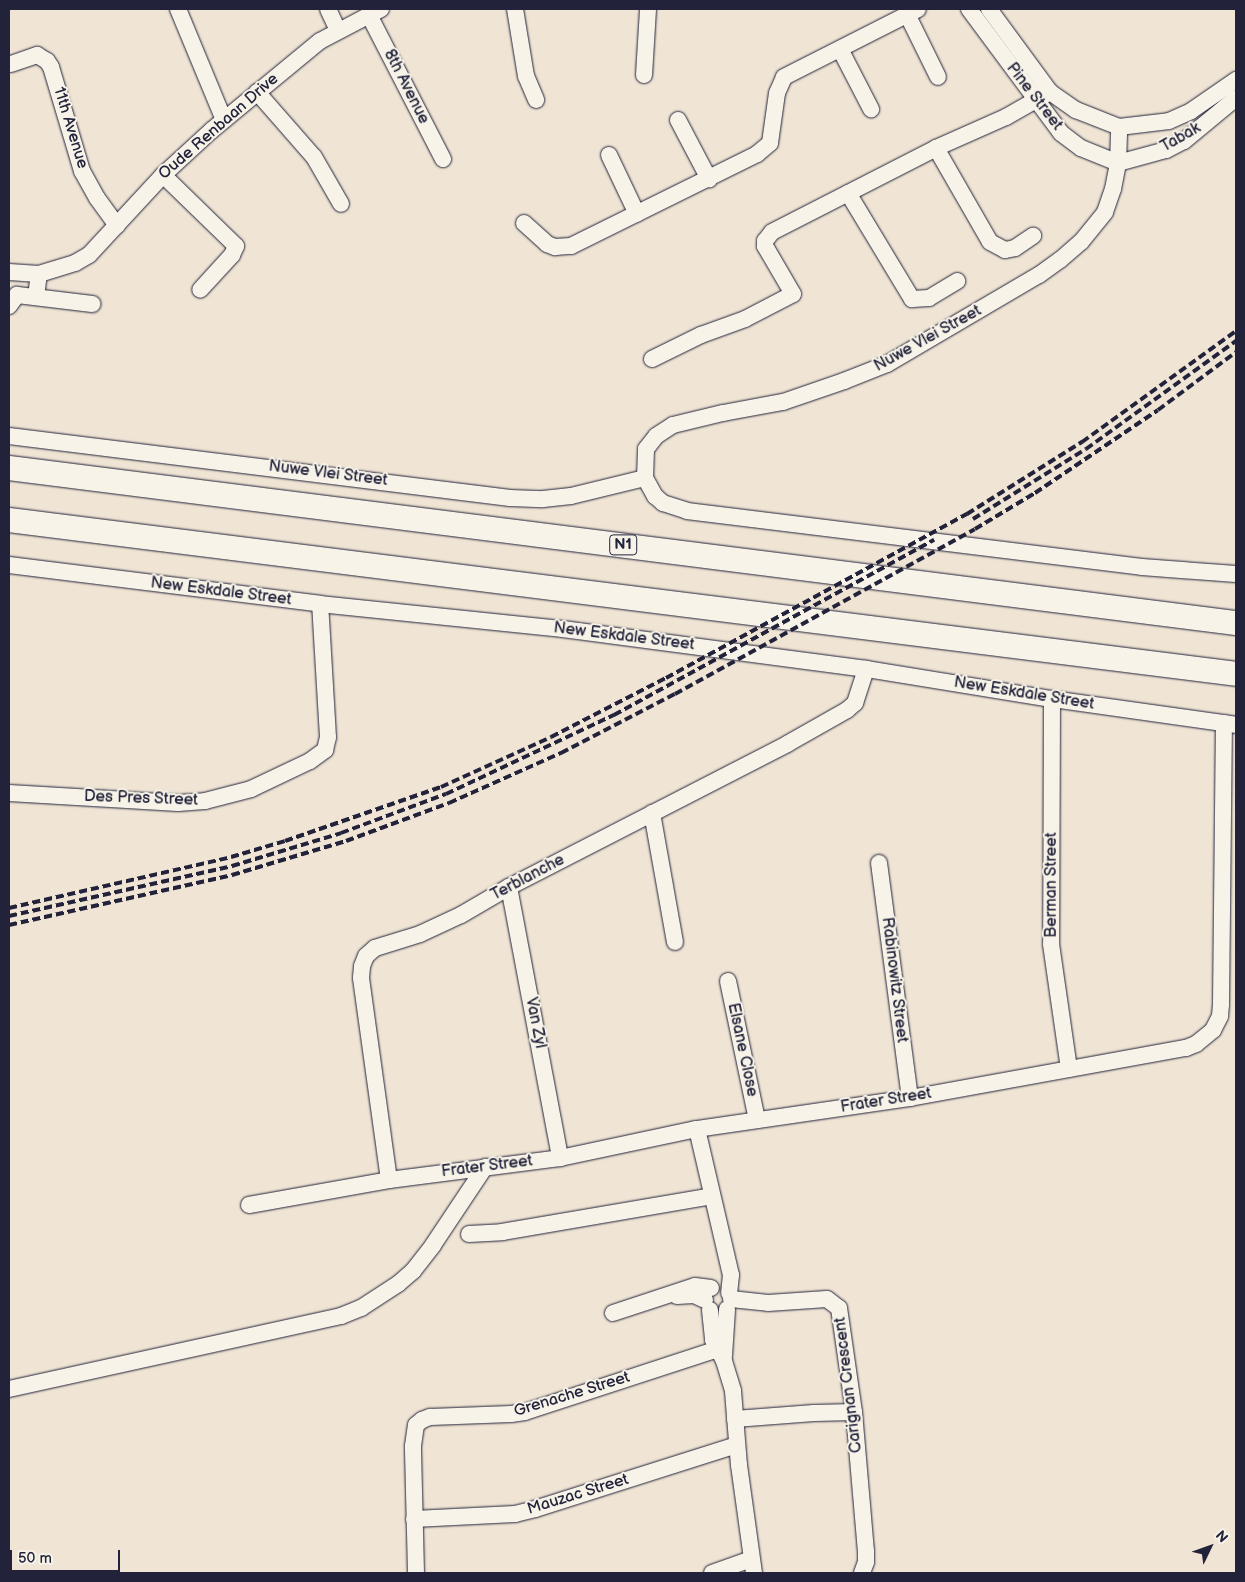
<!DOCTYPE html>
<style>
body{margin:0}
#map{position:relative;width:1245px;height:1582px;overflow:hidden;background:#f0e5d4;font-family:"Balsamiq Sans",sans-serif}
div>[style]{position:absolute}
.roads{filter:drop-shadow(0 0 1px #22223b) drop-shadow(0 0 1px #22223b)}
.minor>*{height:16px;margin:-8px;padding:0 8px;transform-origin:8px;border-radius:8px;background:#f7f3e8}
.highway>*{height:24px;margin:-12px;padding:0 12px;transform-origin:12px;border-radius:12px;background:#f7f3e8}
.rail>*{height:4px;margin-top:-2px;transform-origin:0;background:repeating-linear-gradient(90deg,#22223b 0 8px,transparent 0 12px)}
span{translate:-50% -50%;white-space:nowrap;text-align:center;line-height:1.15;-webkit-text-stroke:4px #f7f3e8;paint-order:stroke}
.shield-label span{padding:1px 4px;background:#f7f3e8;border:1px solid;border-radius:4px;-webkit-text-stroke-width:0}
.shield-label{font-size:15px;color:#22223b;font-weight:700}
.street-label{font-size:16px;color:#22223b}
.frame{position:absolute;inset:0;border:10px solid #22223b;pointer-events:none}
.north{position:absolute;left:1185px;top:1522px;width:50px;height:50px;-webkit-text-stroke:4px #f7f3e8;paint-order:stroke;rotate:48deg;font-size:14px;font-weight:700;line-height:20px;text-align:center;color:#22223b}
.north::after{content:'';display:block;margin:auto;width:18px;height:22px;background:#22223b;clip-path:polygon(50% 0,100% 100%,50% 72%,0 100%)}
.scale{position:absolute;left:10px;top:1550px;width:110px;height:22px;box-sizing:border-box;border:2px solid #22223b;border-top:0;padding-left:6px;font-size:15px;line-height:18px;white-space:nowrap;color:#22223b;-webkit-text-stroke:4px #f7f3e8;paint-order:stroke}
</style>
<div id="map">
<div class="roads">
<div class="minor">
<div style="left:178px;top:9px;width:120px;rotate:67.5deg"></div>
<div style="left:328px;top:9px;width:23px;rotate:65deg"></div>
<div style="left:515px;top:9px;width:68px;rotate:80.7deg"></div>
<div style="left:526px;top:76px;width:26px;rotate:67deg"></div>
<div style="left:969px;top:9px;width:154px;rotate:53.4deg"></div>
<div style="left:1061px;top:133px;width:25px;rotate:37deg"></div>
<div style="left:1081px;top:148px;width:40px;rotate:22deg"></div>
<div style="left:1118px;top:163px;width:50px;rotate:-15.2deg"></div>
<div style="left:1166px;top:150px;width:20px;rotate:-27deg"></div>
<div style="left:1184px;top:141px;width:67px;rotate:-39.6deg"></div>
<div style="left:989px;top:9px;width:103px;rotate:53.7deg"></div>
<div style="left:1050px;top:92px;width:32px;rotate:35deg"></div>
<div style="left:1076px;top:110px;width:46px;rotate:21.6deg"></div>
<div style="left:1119px;top:127px;width:50px;rotate:-6.8deg"></div>
<div style="left:1169px;top:121px;width:24px;rotate:-24deg"></div>
<div style="left:1191px;top:111px;width:55px;rotate:-34.6deg"></div>
<div style="left:907px;top:14px;width:70px;rotate:63.8deg"></div>
<div style="left:369px;top:15px;width:162px;rotate:62.8deg"></div>
<div style="left:840px;top:49px;width:68px;rotate:62.7deg"></div>
<div style="left:11px;top:64px;width:28px;rotate:-19deg"></div>
<div style="left:37px;top:55px;width:12px;rotate:31deg"></div>
<div style="left:47px;top:61px;width:7px;rotate:56deg"></div>
<div style="left:51px;top:67px;width:109px;rotate:73.4deg"></div>
<div style="left:82px;top:171px;width:31px;rotate:61deg"></div>
<div style="left:97px;top:198px;width:34px;rotate:54deg"></div>
<div style="left:644px;top:75px;width:66px;rotate:-86.5deg"></div>
<div style="left:257px;top:92px;width:86px;rotate:48.8deg"></div>
<div style="left:314px;top:157px;width:54px;rotate:60.1deg"></div>
<div style="left:678px;top:120px;width:67px;rotate:62.3deg"></div>
<div style="left:936px;top:148px;width:108px;rotate:60.1deg"></div>
<div style="left:990px;top:242px;width:17px;rotate:28deg"></div>
<div style="left:1005px;top:250px;width:10px;rotate:-11deg"></div>
<div style="left:1015px;top:248px;width:22px;rotate:-34deg"></div>
<div style="left:609px;top:155px;width:65px;rotate:64.6deg"></div>
<div style="left:163px;top:175px;width:102px;rotate:44.2deg"></div>
<div style="left:236px;top:246px;width:10px;rotate:114deg"></div>
<div style="left:232px;top:255px;width:47px;rotate:132.4deg"></div>
<div style="left:848px;top:193px;width:124px;rotate:58.9deg"></div>
<div style="left:912px;top:299px;width:17px;rotate:-3deg"></div>
<div style="left:929px;top:298px;width:33px;rotate:-31deg"></div>
<div style="left:524px;top:223px;width:31px;rotate:42deg"></div>
<div style="left:547px;top:244px;width:9px;rotate:21deg"></div>
<div style="left:555px;top:247px;width:16px;rotate:-4deg"></div>
<div style="left:571px;top:246px;width:208px;rotate:-26.3deg"></div>
<div style="left:757px;top:154px;width:17px;rotate:-40deg"></div>
<div style="left:770px;top:143px;width:50px;rotate:-82deg"></div>
<div style="left:777px;top:93px;width:17px;rotate:-66deg"></div>
<div style="left:784px;top:77px;width:150px;rotate:-26.9deg"></div>
<div style="left:9px;top:272px;width:30px;rotate:4deg"></div>
<div style="left:36px;top:297px;width:23px;rotate:-83deg"></div>
<div style="left:39px;top:274px;width:38px;rotate:-17deg"></div>
<div style="left:75px;top:263px;width:16px;rotate:-30deg"></div>
<div style="left:89px;top:255px;width:109px;rotate:-47.2deg"></div>
<div style="left:163px;top:175px;width:67px;rotate:-42.6deg"></div>
<div style="left:212px;top:130px;width:140px;rotate:-39.5deg"></div>
<div style="left:320px;top:41px;width:69px;rotate:-27.7deg"></div>
<div style="left:9px;top:306px;width:14px;rotate:-54deg"></div>
<div style="left:17px;top:295px;width:76px;rotate:6.8deg"></div>
<div style="left:652px;top:359px;width:55px;rotate:-26.1deg"></div>
<div style="left:701px;top:335px;width:47px;rotate:-20deg"></div>
<div style="left:745px;top:319px;width:54px;rotate:-27.5deg"></div>
<div style="left:793px;top:294px;width:56px;rotate:-120.3deg"></div>
<div style="left:765px;top:246px;width:5px;rotate:-90deg"></div>
<div style="left:765px;top:241px;width:11px;rotate:-52deg"></div>
<div style="left:772px;top:232px;width:184px;rotate:-27.1deg"></div>
<div style="left:936px;top:148px;width:77px;rotate:-23.9deg"></div>
<div style="left:1006px;top:117px;width:51px;rotate:-29.6deg"></div>
<div style="left:9px;top:436px;width:505px;rotate:7.05deg"></div>
<div style="left:510px;top:498px;width:33px;rotate:2deg"></div>
<div style="left:543px;top:499px;width:28px;rotate:-6deg"></div>
<div style="left:571px;top:496px;width:76px;rotate:-13.7deg"></div>
<div style="left:645px;top:478px;width:21px;rotate:61deg"></div>
<div style="left:655px;top:496px;width:11px;rotate:41deg"></div>
<div style="left:663px;top:503px;width:25px;rotate:18deg"></div>
<div style="left:687px;top:511px;width:458px;rotate:7deg"></div>
<div style="left:1142px;top:567px;width:94px;rotate:4.3deg"></div>
<div style="left:645px;top:478px;width:29px;rotate:-88deg"></div>
<div style="left:646px;top:449px;width:16px;rotate:-52deg"></div>
<div style="left:656px;top:436px;width:20px;rotate:-33deg"></div>
<div style="left:673px;top:425px;width:51px;rotate:-13.5deg"></div>
<div style="left:723px;top:413px;width:61px;rotate:-10.4deg"></div>
<div style="left:783px;top:402px;width:65px;rotate:-19deg"></div>
<div style="left:844px;top:381px;width:46px;rotate:-21.6deg"></div>
<div style="left:887px;top:364px;width:176px;rotate:-30.4deg"></div>
<div style="left:1039px;top:275px;width:26px;rotate:-36deg"></div>
<div style="left:1060px;top:260px;width:28px;rotate:-41deg"></div>
<div style="left:1081px;top:242px;width:38px;rotate:-51deg"></div>
<div style="left:1105px;top:212px;width:24px;rotate:-71deg"></div>
<div style="left:1113px;top:189px;width:26px;rotate:-79deg"></div>
<div style="left:1118px;top:163px;width:36px;rotate:-88deg"></div>
<div style="left:9px;top:565px;width:313px;rotate:7.1deg"></div>
<div style="left:320px;top:604px;width:244px;rotate:5.9deg"></div>
<div style="left:563px;top:629px;width:306px;rotate:7.5deg"></div>
<div style="left:866px;top:669px;width:188px;rotate:9.2deg"></div>
<div style="left:1052px;top:699px;width:186px;rotate:8deg"></div>
<div style="left:1052px;top:699px;width:245px;rotate:90.2deg"></div>
<div style="left:1051px;top:944px;width:126px;rotate:81.8deg"></div>
<div style="left:9px;top:793px;width:169px;rotate:3.4deg"></div>
<div style="left:178px;top:803px;width:27px;rotate:-4deg"></div>
<div style="left:205px;top:801px;width:48px;rotate:-14.6deg"></div>
<div style="left:251px;top:789px;width:65px;rotate:-25.4deg"></div>
<div style="left:310px;top:761px;width:19px;rotate:-36deg"></div>
<div style="left:325px;top:750px;width:13px;rotate:-77deg"></div>
<div style="left:328px;top:737px;width:133px;rotate:-93.4deg"></div>
<div style="left:652px;top:813px;width:131px;rotate:79.9deg"></div>
<div style="left:879px;top:863px;width:237px;rotate:82.5deg"></div>
<div style="left:509px;top:887px;width:276px;rotate:79.3deg"></div>
<div style="left:728px;top:981px;width:142px;rotate:78.2deg"></div>
<div style="left:697px;top:1129px;width:150px;rotate:76.9deg"></div>
<div style="left:731px;top:1275px;width:18px;rotate:96deg"></div>
<div style="left:389px;top:1180px;width:204px;rotate:-97.9deg"></div>
<div style="left:361px;top:978px;width:12px;rotate:-85deg"></div>
<div style="left:362px;top:966px;width:11px;rotate:-68deg"></div>
<div style="left:366px;top:956px;width:12px;rotate:-42deg"></div>
<div style="left:375px;top:948px;width:47px;rotate:-17.3deg"></div>
<div style="left:420px;top:934px;width:45px;rotate:-24.9deg"></div>
<div style="left:461px;top:915px;width:56px;rotate:-30.3deg"></div>
<div style="left:509px;top:887px;width:313px;rotate:-27.2deg"></div>
<div style="left:787px;top:744px;width:69px;rotate:-29.5deg"></div>
<div style="left:847px;top:710px;width:11px;rotate:-41deg"></div>
<div style="left:855px;top:703px;width:36px;rotate:-72deg"></div>
<div style="left:249px;top:1205px;width:142px;rotate:-10.1deg"></div>
<div style="left:389px;top:1180px;width:172px;rotate:-7.3deg"></div>
<div style="left:560px;top:1158px;width:140px;rotate:-12deg"></div>
<div style="left:697px;top:1129px;width:215px;rotate:-8.3deg"></div>
<div style="left:910px;top:1098px;width:280px;rotate:-10.3deg"></div>
<div style="left:1186px;top:1048px;width:11px;rotate:-22deg"></div>
<div style="left:1196px;top:1044px;width:22px;rotate:-39deg"></div>
<div style="left:1213px;top:1030px;width:16px;rotate:-63deg"></div>
<div style="left:1220px;top:1016px;width:12px;rotate:-85deg"></div>
<div style="left:1221px;top:1004px;width:281px;rotate:-89.4deg"></div>
<div style="left:469px;top:1234px;width:33px;rotate:-3deg"></div>
<div style="left:502px;top:1232px;width:213px;rotate:-9.7deg"></div>
<div style="left:677px;top:1296px;width:17px;rotate:-3deg"></div>
<div style="left:694px;top:1295px;width:12px;rotate:24deg"></div>
<div style="left:731px;top:1299px;width:37px;rotate:6deg"></div>
<div style="left:768px;top:1303px;width:59px;rotate:-3.9deg"></div>
<div style="left:827px;top:1299px;width:15px;rotate:37deg"></div>
<div style="left:839px;top:1308px;width:105px;rotate:81.8deg"></div>
<div style="left:854px;top:1412px;width:140px;rotate:85.1deg"></div>
<div style="left:866px;top:1551px;width:11px;rotate:90deg"></div>
<div style="left:866px;top:1562px;width:12px;rotate:110deg"></div>
<div style="left:710px;top:1310px;width:30px;rotate:84deg"></div>
<div style="left:713px;top:1340px;width:24px;rotate:62deg"></div>
<div style="left:724px;top:1361px;width:31px;rotate:73deg"></div>
<div style="left:733px;top:1391px;width:74px;rotate:85.4deg"></div>
<div style="left:739px;top:1465px;width:109px;rotate:82.1deg"></div>
<div style="left:613px;top:1313px;width:86px;rotate:-18.2deg"></div>
<div style="left:695px;top:1286px;width:16px;rotate:7deg"></div>
<div style="left:724px;top:1356px;width:47px;rotate:-86.3deg"></div>
<div style="left:9px;top:1389px;width:340px;rotate:-12.4deg"></div>
<div style="left:341px;top:1316px;width:22px;rotate:-22deg"></div>
<div style="left:361px;top:1308px;width:44px;rotate:-33deg"></div>
<div style="left:398px;top:1284px;width:20px;rotate:-41deg"></div>
<div style="left:413px;top:1271px;width:33px;rotate:-52deg"></div>
<div style="left:433px;top:1245px;width:94px;rotate:-56.3deg"></div>
<div style="left:735px;top:1419px;width:79px;rotate:-4.3deg"></div>
<div style="left:814px;top:1413px;width:40px;rotate:-1.4deg"></div>
<div style="left:414px;top:1519px;width:101px;rotate:-2.8deg"></div>
<div style="left:515px;top:1514px;width:21px;rotate:-14deg"></div>
<div style="left:535px;top:1509px;width:212px;rotate:-17.6deg"></div>
<div style="left:416px;top:1573px;width:127px;rotate:-91.4deg"></div>
<div style="left:413px;top:1446px;width:21px;rotate:-82deg"></div>
<div style="left:416px;top:1425px;width:8px;rotate:-40deg"></div>
<div style="left:422px;top:1420px;width:9px;rotate:-21deg"></div>
<div style="left:430px;top:1417px;width:81px;rotate:-2.1deg"></div>
<div style="left:511px;top:1414px;width:14px;rotate:-8deg"></div>
<div style="left:525px;top:1412px;width:209px;rotate:-18.1deg"></div>
<div style="left:712px;top:1573px;width:41px;rotate:-19.7deg"></div>
</div>
<div class="highway">
<div style="left:9px;top:468px;width:1237px;rotate:7.2deg"></div>
<div style="left:9px;top:520px;width:1237px;rotate:7.15deg"></div>
</div>
</div>
<div class="rail">
<div style="left:973px;top:519px;width:133px;rotate:-31.8deg"></div>
<div style="left:1086px;top:449px;width:185px;rotate:-35.8deg"></div>
<div style="left:9px;top:908px;width:228px;rotate:-12.9deg"></div>
<div style="left:231px;top:857px;width:56px;rotate:-16.5deg"></div>
<div style="left:285px;top:841px;width:165px;rotate:-19.1deg"></div>
<div style="left:441px;top:787px;width:121px;rotate:-24.4deg"></div>
<div style="left:551px;top:737px;width:129px;rotate:-27.2deg"></div>
<div style="left:666px;top:678px;width:343px;rotate:-28.6deg"></div>
<div style="left:967px;top:514px;width:136px;rotate:-32.1deg"></div>
<div style="left:1082px;top:442px;width:190px;rotate:-35.8deg"></div>
<div style="left:9px;top:916px;width:229px;rotate:-12.6deg"></div>
<div style="left:232px;top:866px;width:114px;rotate:-16.8deg"></div>
<div style="left:341px;top:833px;width:112px;rotate:-20.4deg"></div>
<div style="left:446px;top:794px;width:186px;rotate:-25.2deg"></div>
<div style="left:614px;top:715px;width:365px;rotate:-28.7deg"></div>
<div style="left:9px;top:925px;width:229px;rotate:-12.6deg"></div>
<div style="left:232px;top:875px;width:119px;rotate:-16.6deg"></div>
<div style="left:346px;top:841px;width:110px;rotate:-20.3deg"></div>
<div style="left:449px;top:803px;width:123px;rotate:-24.1deg"></div>
<div style="left:561px;top:753px;width:128px;rotate:-27.4deg"></div>
<div style="left:675px;top:694px;width:342px;rotate:-28.8deg"></div>
<div style="left:975px;top:529px;width:70px;rotate:-31deg"></div>
<div style="left:1035px;top:493px;width:148px;rotate:-34deg"></div>
<div style="left:1158px;top:410px;width:97px;rotate:-36.6deg"></div>
</div>
<div class="shield-label">
<span style="left:623px;top:545px">N1</span>
</div>
<div class="street-label">
<span style="left:406px;top:87px;rotate:63deg">8th Avenue</span>
<span style="left:1034px;top:97px;rotate:52deg">Pine Street</span>
<span style="left:219px;top:127px;rotate:-41deg">Oude Renbaan Drive</span>
<span style="left:70px;top:128px;rotate:73deg">11th Avenue</span>
<span style="left:1181px;top:138px;rotate:-30deg">Tabak</span>
<span style="left:928px;top:339px;rotate:-29deg">Nuwe Vlei Street</span>
<span style="left:328px;top:474px;rotate:7deg">Nuwe Vlei Street</span>
<span style="left:221px;top:592px;rotate:7deg">New Eskdale Street</span>
<span style="left:624px;top:637px;rotate:7deg">New Eskdale Street</span>
<span style="left:1024px;top:694px;rotate:9deg">New Eskdale Street</span>
<span style="left:141px;top:799px;rotate:2deg">Des Pres Street</span>
<span style="left:528px;top:878px;rotate:-28deg">Terblanche</span>
<span style="left:1052px;top:885px;rotate:-90deg">Berman Street</span>
<span style="left:894px;top:980px;rotate:83deg">Rabinowitz Street</span>
<span style="left:535px;top:1023px;rotate:79deg">Van Zyl</span>
<span style="left:742px;top:1050px;rotate:78deg">Elsane Close</span>
<span style="left:886px;top:1101px;rotate:-9deg">Frater Street</span>
<span style="left:487px;top:1167px;rotate:-7deg">Frater Street</span>
<span style="left:849px;top:1385px;rotate:-97deg">Carignan Crescent</span>
<span style="left:572px;top:1395px;rotate:-17deg">Grenache Street</span>
<span style="left:578px;top:1495px;rotate:-17deg">Mauzac Street</span>
</div>
<div class="frame"></div>
<div class="north">N</div>
<div class="scale">50 m</div>
</div>
